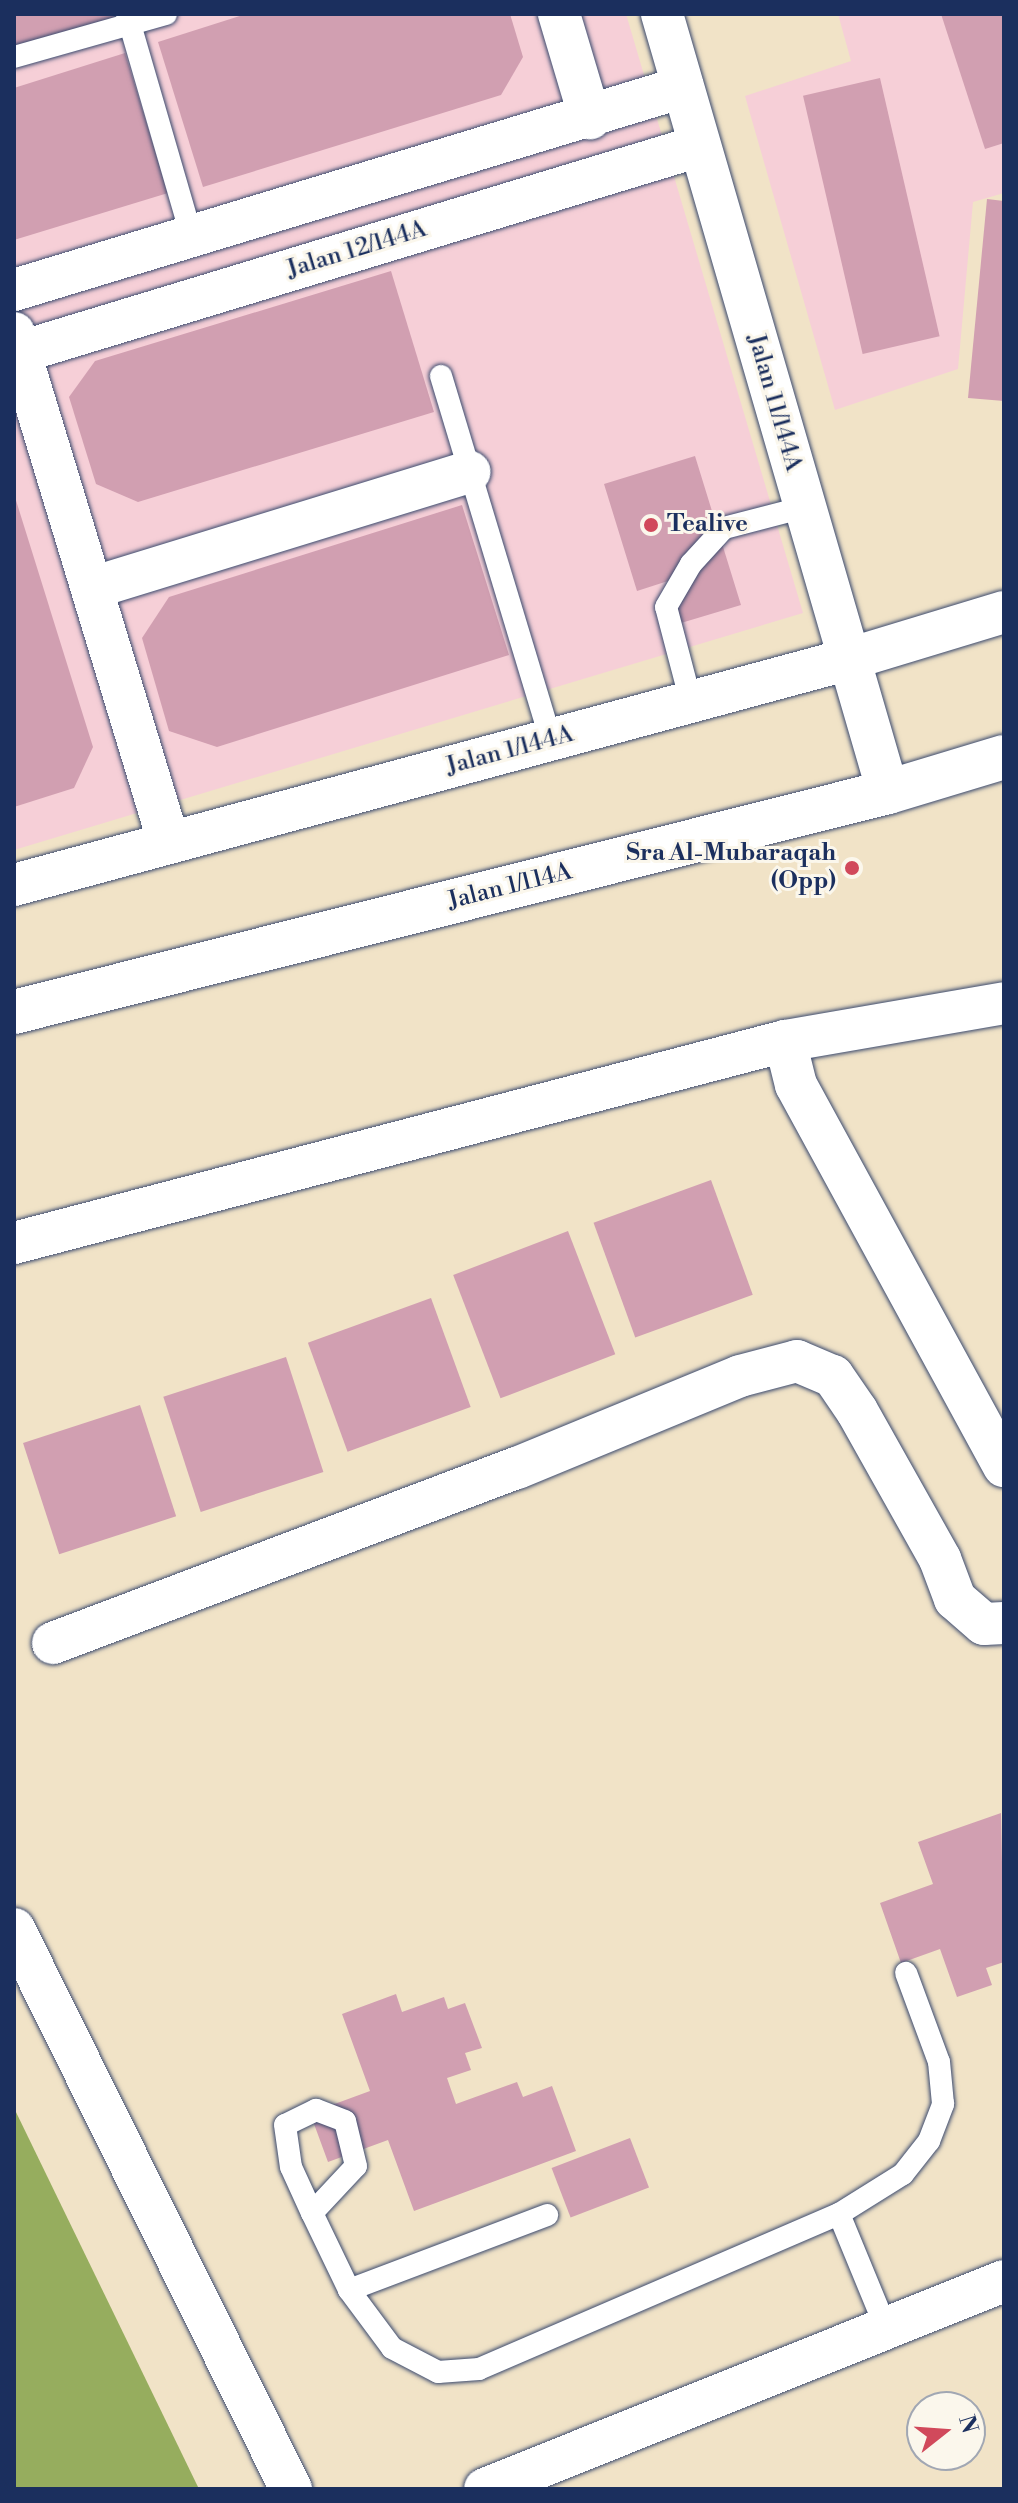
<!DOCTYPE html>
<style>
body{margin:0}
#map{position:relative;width:1018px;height:2503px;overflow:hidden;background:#f1e3c7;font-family:"Libre Bodoni",serif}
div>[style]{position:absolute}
.built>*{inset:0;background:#f6cfd7}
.forest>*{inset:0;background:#96ad5e}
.building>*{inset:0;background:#d19fb1;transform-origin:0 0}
.roads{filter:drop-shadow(0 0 2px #3b4a6e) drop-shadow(0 0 2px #3b4a6e)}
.service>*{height:22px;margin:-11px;padding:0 11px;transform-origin:11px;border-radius:11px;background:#fff}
.minor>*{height:42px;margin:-21px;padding:0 21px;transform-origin:21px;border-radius:21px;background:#fff}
.tertiary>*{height:44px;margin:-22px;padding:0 22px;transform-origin:22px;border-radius:22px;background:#fff}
.dots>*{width:22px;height:22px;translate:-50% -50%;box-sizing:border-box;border:4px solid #fbf7ec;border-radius:50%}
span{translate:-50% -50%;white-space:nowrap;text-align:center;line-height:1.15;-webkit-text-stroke:6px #fbf7ec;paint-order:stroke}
.street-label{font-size:24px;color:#1b2f5e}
.poi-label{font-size:24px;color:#1b2f5e;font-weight:700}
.left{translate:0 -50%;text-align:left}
.right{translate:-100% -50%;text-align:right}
.frame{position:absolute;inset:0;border:16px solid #1b2f5e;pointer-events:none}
.north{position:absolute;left:906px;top:2391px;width:80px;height:80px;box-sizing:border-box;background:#fbf7ec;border:2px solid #a1a7b3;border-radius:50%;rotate:73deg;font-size:22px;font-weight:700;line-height:32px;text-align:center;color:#1b2f5e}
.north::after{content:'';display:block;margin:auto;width:28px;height:36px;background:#d1495b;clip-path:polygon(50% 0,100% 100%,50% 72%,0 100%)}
</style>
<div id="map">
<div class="built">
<div style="clip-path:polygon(14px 14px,626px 14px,803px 613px,14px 850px)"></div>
<div style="clip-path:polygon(838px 14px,1004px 14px,1004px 193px,973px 202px,958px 369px,835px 410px,745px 96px,851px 61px)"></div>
</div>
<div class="forest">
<div style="clip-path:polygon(14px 2108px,199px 2489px,14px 2489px)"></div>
</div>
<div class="building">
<div style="clip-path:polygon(14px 14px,114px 14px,115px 17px,14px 48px)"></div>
<div style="clip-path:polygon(246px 14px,510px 14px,523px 57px,501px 95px,203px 187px,158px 42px)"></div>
<div style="clip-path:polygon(941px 14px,1004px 14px,1004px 143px,985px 149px)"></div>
<div style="clip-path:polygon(125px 53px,168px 193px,14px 240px,14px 88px)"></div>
<div style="left:880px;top:78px;width:265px;height:79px;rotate:77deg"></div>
<div style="clip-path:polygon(987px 199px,1004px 201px,1004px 401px,968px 398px)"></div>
<div style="clip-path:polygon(391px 271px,434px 412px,138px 502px,96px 484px,69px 397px,95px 361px)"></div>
<div style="clip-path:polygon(695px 456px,741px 605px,681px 623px,668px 581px,637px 591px,604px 484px)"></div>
<div style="clip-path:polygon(14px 494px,93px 747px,74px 788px,14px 807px)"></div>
<div style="clip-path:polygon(462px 505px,509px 655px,217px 747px,169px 731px,142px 638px,169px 597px)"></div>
<div style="left:711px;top:1180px;width:122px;height:125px;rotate:70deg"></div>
<div style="left:568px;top:1231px;width:132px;height:123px;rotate:69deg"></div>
<div style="left:431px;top:1298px;width:116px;height:131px;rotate:70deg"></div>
<div style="left:286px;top:1357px;width:121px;height:129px;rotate:72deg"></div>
<div style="left:140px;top:1405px;width:117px;height:123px;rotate:72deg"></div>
<div style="clip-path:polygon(1001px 1813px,1004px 1962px,986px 1968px,992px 1985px,957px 1997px,940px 1949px,901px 1963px,880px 1903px,933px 1884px,918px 1842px)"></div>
<div style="clip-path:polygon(396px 1994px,402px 2012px,444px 1997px,448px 2009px,465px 2003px,482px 2048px,465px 2053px,471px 2070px,447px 2078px,456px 2104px,517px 2082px,523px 2097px,552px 2086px,576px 2151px,414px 2211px,388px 2140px,328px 2162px,310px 2113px,370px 2091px,342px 2014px)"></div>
<div style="left:630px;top:2138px;width:53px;height:84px;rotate:69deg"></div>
</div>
<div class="roads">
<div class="service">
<div style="left:127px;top:14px;width:233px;rotate:73.8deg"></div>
<div style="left:14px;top:57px;width:158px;rotate:-15.8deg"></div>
<div style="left:441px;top:376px;width:380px;rotate:73.2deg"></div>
<div style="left:691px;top:702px;width:98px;rotate:-104.7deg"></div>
<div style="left:666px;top:607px;width:50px;rotate:-59.8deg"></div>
<div style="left:691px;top:564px;width:49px;rotate:-47.5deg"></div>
<div style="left:724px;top:528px;width:84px;rotate:-14.5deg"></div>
<div style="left:312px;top:2213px;width:64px;rotate:-46.9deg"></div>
<div style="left:356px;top:2166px;width:46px;rotate:-103.7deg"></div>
<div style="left:345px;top:2121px;width:31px;rotate:-159deg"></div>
<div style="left:316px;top:2110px;width:34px;rotate:154deg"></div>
<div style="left:285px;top:2125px;width:42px;rotate:81.9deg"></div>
<div style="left:291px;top:2167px;width:51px;rotate:65.5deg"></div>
<div style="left:312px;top:2213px;width:85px;rotate:64.3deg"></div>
<div style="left:349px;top:2290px;width:72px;rotate:53.4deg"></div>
<div style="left:392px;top:2348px;width:52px;rotate:27.6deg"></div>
<div style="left:438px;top:2372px;width:41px;rotate:-4.2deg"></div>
<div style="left:479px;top:2369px;width:392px;rotate:-23.3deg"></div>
<div style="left:839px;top:2214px;width:75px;rotate:-32deg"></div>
<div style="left:903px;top:2174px;width:42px;rotate:-51.8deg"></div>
<div style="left:929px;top:2141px;width:40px;rotate:-69deg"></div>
<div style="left:943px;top:2104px;width:42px;rotate:-95.4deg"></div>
<div style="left:939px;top:2062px;width:95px;rotate:-110.3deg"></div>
<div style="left:839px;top:2214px;width:123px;rotate:67.6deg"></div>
<div style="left:349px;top:2290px;width:212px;rotate:-20.7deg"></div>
</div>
<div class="minor">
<div style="left:559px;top:14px;width:109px;rotate:73.4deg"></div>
<div style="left:662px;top:14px;width:810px;rotate:73.8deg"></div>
<div style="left:14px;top:290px;width:699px;rotate:-16.88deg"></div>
<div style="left:14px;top:333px;width:533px;rotate:73.09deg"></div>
<div style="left:14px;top:354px;width:716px;rotate:-16.89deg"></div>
<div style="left:92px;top:588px;width:395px;rotate:-17.1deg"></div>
<div style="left:14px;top:885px;width:865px;rotate:-15.14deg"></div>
<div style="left:849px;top:659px;width:162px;rotate:-16.9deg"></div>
<div style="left:785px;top:1041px;width:45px;rotate:76deg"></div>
<div style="left:796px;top:1085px;width:434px;rotate:61.4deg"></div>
<div style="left:14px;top:1243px;width:797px;rotate:-14.68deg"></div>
<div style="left:785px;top:1041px;width:222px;rotate:-9.8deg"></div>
<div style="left:53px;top:1643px;width:496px;rotate:-20.7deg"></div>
<div style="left:517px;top:1468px;width:241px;rotate:-22.4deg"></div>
<div style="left:740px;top:1376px;width:59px;rotate:-14.7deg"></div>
<div style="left:797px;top:1361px;width:39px;rotate:23deg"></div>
<div style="left:833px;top:1376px;width:42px;rotate:55.6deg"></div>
<div style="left:857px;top:1411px;width:170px;rotate:60.7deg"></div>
<div style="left:940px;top:1559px;width:43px;rotate:69.4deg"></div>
<div style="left:955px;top:1599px;width:38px;rotate:41deg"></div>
<div style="left:984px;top:1624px;width:20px;rotate:-3deg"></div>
<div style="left:14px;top:1929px;width:625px;rotate:63.68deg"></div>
<div style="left:485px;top:2489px;width:559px;rotate:-21.84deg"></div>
</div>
<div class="tertiary">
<div style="left:14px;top:1012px;width:901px;rotate:-14.13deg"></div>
<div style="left:888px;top:792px;width:121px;rotate:-16.8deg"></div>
</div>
</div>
<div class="dots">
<div style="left:651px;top:525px;background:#d1495b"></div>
<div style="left:852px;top:868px;background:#d1495b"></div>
</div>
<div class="street-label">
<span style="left:357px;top:250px;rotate:-17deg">Jalan 12/144A</span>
<span style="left:774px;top:403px;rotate:74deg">Jalan 11/144A</span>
<span style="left:510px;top:751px;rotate:-15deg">Jalan 1/144A</span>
<span style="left:510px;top:887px;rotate:-14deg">Jalan 1/114A</span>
</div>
<div class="poi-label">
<span class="left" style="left:667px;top:525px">Tealive</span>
<span class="right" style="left:836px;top:868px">Sra Al-Mubaraqah<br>(Opp)</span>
</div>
<div class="frame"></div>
<div class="north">N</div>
</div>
